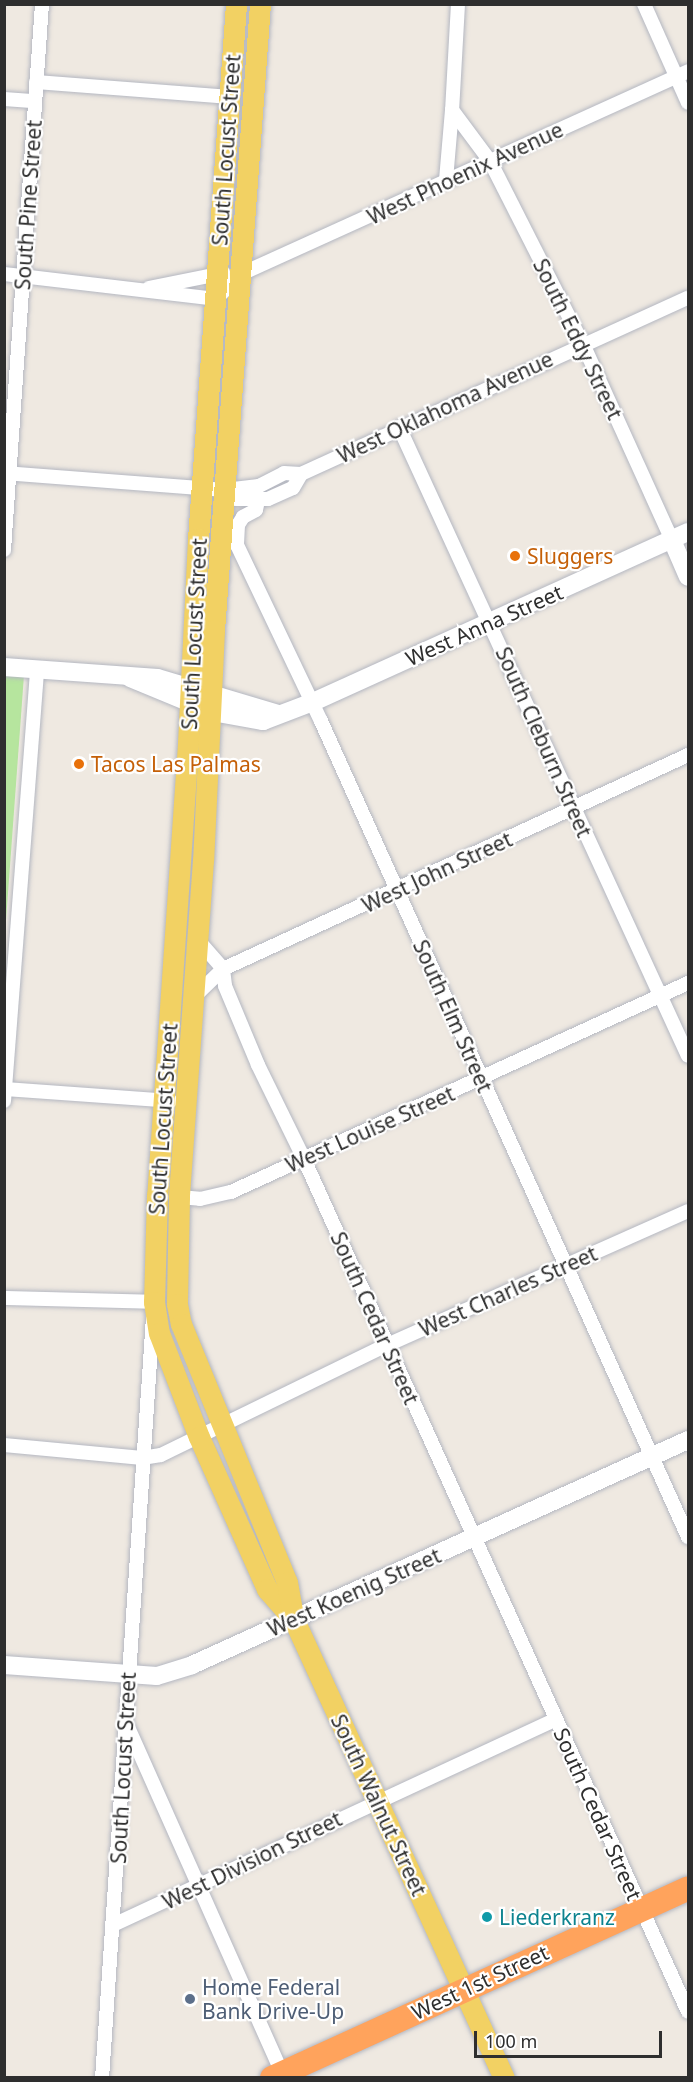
<!DOCTYPE html>
<style>
body{margin:0}
#map{position:relative;width:693px;height:2082px;overflow:hidden;background:#efe9e1;font-family:"Noto Sans",sans-serif}
div>[style]{position:absolute}
.green>*{inset:0;background:#b6e59e}
.roads{filter:drop-shadow(0 0 2px #b4b7c1) drop-shadow(0 0 2px #b4b7c1)}
.street>*{height:14px;margin:-7px;padding:0 7px;transform-origin:7px;border-radius:7px;background:#fff}
.secondary>*{height:18px;margin:-9px;padding:0 9px;transform-origin:9px;border-radius:9px;background:#fff}
.primary>*{height:21px;margin:-10.5px;padding:0 10.5px;transform-origin:10.5px;border-radius:10.5px;background:#f2d163}
.highway>*{height:24px;margin:-12px;padding:0 12px;transform-origin:12px;border-radius:12px;background:#ffa35c}
.dots>*{width:16px;height:16px;translate:-50% -50%;box-sizing:border-box;border:3px solid #fff;border-radius:50%}
span{translate:-50% -50%;white-space:nowrap;text-align:center;line-height:1.15;-webkit-text-stroke:4.5px #fff;paint-order:stroke}
.street-label{font-size:21px;color:#2e2e2e}
.food-label{font-size:21px;color:#c56008}
.left{translate:0 -50%;text-align:left}
.culture-label{font-size:21px;color:#0d838f}
.service-label{font-size:21px;color:#4e5e75}
.frame{position:absolute;inset:0;border:6px solid #2e2e2e;pointer-events:none}
.scale{position:absolute;left:474px;top:2031px;width:188px;height:27px;box-sizing:border-box;border:3px solid #2e2e2e;border-top:0;padding-left:8px;font-size:18px;line-height:21px;white-space:nowrap;color:#2e2e2e;-webkit-text-stroke:4px #fff;paint-order:stroke}
</style>
<div id="map">
<div class="green">
<div style="clip-path:polygon(5px 673px,24px 675px,5px 934px)"></div>
</div>
<div class="roads">
<div class="street">
<div style="left:458px;top:4px;width:106px;rotate:93.2deg"></div>
<div style="left:452px;top:110px;width:64px;rotate:53.3deg"></div>
<div style="left:490px;top:161px;width:205px;rotate:63.1deg"></div>
<div style="left:583px;top:344px;width:215px;rotate:65.6deg"></div>
<div style="left:644px;top:4px;width:108px;rotate:66deg"></div>
<div style="left:36px;top:82px;width:195px;rotate:4.4deg"></div>
<div style="left:4px;top:99px;width:31px;rotate:4deg"></div>
<div style="left:446px;top:180px;width:70px;rotate:-85.1deg"></div>
<div style="left:4px;top:274px;width:213px;rotate:6.7deg"></div>
<div style="left:216px;top:299px;width:35px;rotate:-45deg"></div>
<div style="left:241px;top:274px;width:491px;rotate:-24.4deg"></div>
<div style="left:149px;top:288px;width:76px;rotate:-11.3deg"></div>
<div style="left:399px;top:427px;width:692px;rotate:65.32deg"></div>
<div style="left:4px;top:473px;width:222px;rotate:4.4deg"></div>
<div style="left:225px;top:490px;width:34px;rotate:-7deg"></div>
<div style="left:259px;top:486px;width:28px;rotate:-27deg"></div>
<div style="left:284px;top:473px;width:17px;rotate:3deg"></div>
<div style="left:301px;top:474px;width:425px;rotate:-24.5deg"></div>
<div style="left:225px;top:490px;width:14px;rotate:39deg"></div>
<div style="left:236px;top:499px;width:32px"></div>
<div style="left:268px;top:499px;width:27px;rotate:-24deg"></div>
<div style="left:293px;top:488px;width:16px;rotate:-60deg"></div>
<div style="left:258px;top:501px;width:9px;rotate:103deg"></div>
<div style="left:256px;top:510px;width:15px;rotate:152deg"></div>
<div style="left:243px;top:517px;width:9px;rotate:122deg"></div>
<div style="left:238px;top:525px;width:20px;rotate:93deg"></div>
<div style="left:237px;top:545px;width:195px;rotate:64.5deg"></div>
<div style="left:321px;top:721px;width:895px;rotate:65.78deg"></div>
<div style="left:4px;top:550px;width:547px;rotate:-86.02deg"></div>
<div style="left:198px;top:940px;width:38px;rotate:49deg"></div>
<div style="left:223px;top:969px;width:17px;rotate:83deg"></div>
<div style="left:225px;top:986px;width:86px;rotate:67.3deg"></div>
<div style="left:258px;top:1065px;width:105px;rotate:63.9deg"></div>
<div style="left:304px;top:1159px;width:935px;rotate:65.76deg"></div>
<div style="left:193px;top:998px;width:42px;rotate:-44deg"></div>
<div style="left:223px;top:969px;width:512px;rotate:-24.71deg"></div>
<div style="left:5px;top:1089px;width:166px;rotate:4.1deg"></div>
<div style="left:4px;top:1101px;width:432px;rotate:-85.6deg"></div>
<div style="left:179px;top:1197px;width:21px;rotate:5deg"></div>
<div style="left:200px;top:1199px;width:32px;rotate:-13deg"></div>
<div style="left:231px;top:1192px;width:503px;rotate:-24.58deg"></div>
<div style="left:4px;top:1298px;width:150px;rotate:1.5deg"></div>
<div style="left:154px;top:1302px;width:778px;rotate:93.83deg"></div>
<div style="left:4px;top:1445px;width:139px;rotate:5.4deg"></div>
<div style="left:142px;top:1458px;width:19px;rotate:-9deg"></div>
<div style="left:161px;top:1455px;width:251px;rotate:-26deg"></div>
<div style="left:387px;top:1345px;width:329px;rotate:-24deg"></div>
<div style="left:128px;top:1727px;width:384px;rotate:66deg"></div>
<div style="left:113px;top:1925px;width:487px;rotate:-24.9deg"></div>
</div>
<div class="secondary">
<div style="left:672px;top:540px;width:40px;rotate:66.6deg"></div>
<div style="left:4px;top:667px;width:154px;rotate:4.1deg"></div>
<div style="left:158px;top:678px;width:125px;rotate:16.7deg"></div>
<div style="left:130px;top:678px;width:89px;rotate:22.5deg"></div>
<div style="left:212px;top:712px;width:52px;rotate:10deg"></div>
<div style="left:263px;top:721px;width:53px;rotate:-20.8deg"></div>
<div style="left:313px;top:702px;width:412px;rotate:-24.4deg"></div>
<div style="left:4px;top:1665px;width:153px;rotate:4.1deg"></div>
<div style="left:157px;top:1676px;width:37px;rotate:-17deg"></div>
<div style="left:192px;top:1665px;width:545px;rotate:-24.4deg"></div>
</div>
<div class="primary">
<div style="left:236px;top:4px;width:536px;rotate:94.06deg"></div>
<div style="left:198px;top:539px;width:205px;rotate:92.8deg"></div>
<div style="left:188px;top:744px;width:452px;rotate:93.9deg"></div>
<div style="left:157px;top:1195px;width:107px;rotate:91.6deg"></div>
<div style="left:154px;top:1302px;width:31px;rotate:81deg"></div>
<div style="left:159px;top:1333px;width:111px;rotate:69deg"></div>
<div style="left:199px;top:1437px;width:167px;rotate:65.9deg"></div>
<div style="left:267px;top:1589px;width:40px;rotate:49deg"></div>
<div style="left:260px;top:4px;width:628px;rotate:94.2deg"></div>
<div style="left:214px;top:630px;width:230px;rotate:92.7deg"></div>
<div style="left:203px;top:860px;width:338px;rotate:94.1deg"></div>
<div style="left:179px;top:1197px;width:107px;rotate:91.1deg"></div>
<div style="left:177px;top:1304px;width:20px;rotate:79deg"></div>
<div style="left:181px;top:1324px;width:279px;rotate:67.7deg"></div>
<div style="left:287px;top:1582px;width:39px;rotate:80deg"></div>
<div style="left:294px;top:1620px;width:504px;rotate:65.37deg"></div>
</div>
<div class="highway">
<div style="left:272px;top:2078px;width:457px;rotate:-24.5deg"></div>
</div>
</div>
<div class="dots">
<div style="left:515px;top:556px;background:#e8710a"></div>
<div style="left:79px;top:764px;background:#e8710a"></div>
<div style="left:487px;top:1917px;background:#0f9aa8"></div>
<div style="left:190px;top:1999px;background:#5c6f8a"></div>
</div>
<div class="street-label">
<span style="left:226px;top:150px;rotate:-86deg">South Locust Street</span>
<span style="left:465px;top:173px;rotate:-25deg">West Phoenix Avenue</span>
<span style="left:28px;top:205px;rotate:-86deg">South Pine Street</span>
<span style="left:578px;top:339px;rotate:64deg">South Eddy Street</span>
<span style="left:445px;top:407px;rotate:-25deg">West Oklahoma Avenue</span>
<span style="left:484px;top:625px;rotate:-24deg">West Anna Street</span>
<span style="left:194px;top:634px;rotate:-87deg">South Locust Street</span>
<span style="left:544px;top:742px;rotate:66deg">South Cleburn Street</span>
<span style="left:437px;top:872px;rotate:-25deg">West John Street</span>
<span style="left:453px;top:1016px;rotate:66deg">South Elm Street</span>
<span style="left:163px;top:1119px;rotate:-86deg">South Locust Street</span>
<span style="left:370px;top:1129px;rotate:-24deg">West Louise Street</span>
<span style="left:508px;top:1291px;rotate:-24deg">West Charles Street</span>
<span style="left:375px;top:1318px;rotate:66deg">South Cedar Street</span>
<span style="left:354px;top:1592px;rotate:-24deg">West Koenig Street</span>
<span style="left:123px;top:1768px;rotate:-87deg">South Locust Street</span>
<span style="left:379px;top:1805px;rotate:65deg">South Walnut Street</span>
<span style="left:598px;top:1814px;rotate:66deg">South Cedar Street</span>
<span style="left:252px;top:1860px;rotate:-26deg">West Division Street</span>
<span style="left:480px;top:1982px;rotate:-25deg">West 1st Street</span>
</div>
<div class="food-label">
<span class="left" style="left:527px;top:556px">Sluggers</span>
<span class="left" style="left:91px;top:764px">Tacos Las Palmas</span>
</div>
<div class="culture-label">
<span class="left" style="left:499px;top:1917px">Liederkranz</span>
</div>
<div class="service-label">
<span class="left" style="left:202px;top:1999px">Home Federal<br>Bank Drive-Up</span>
</div>
<div class="frame"></div>
<div class="scale">100 m</div>
</div>
